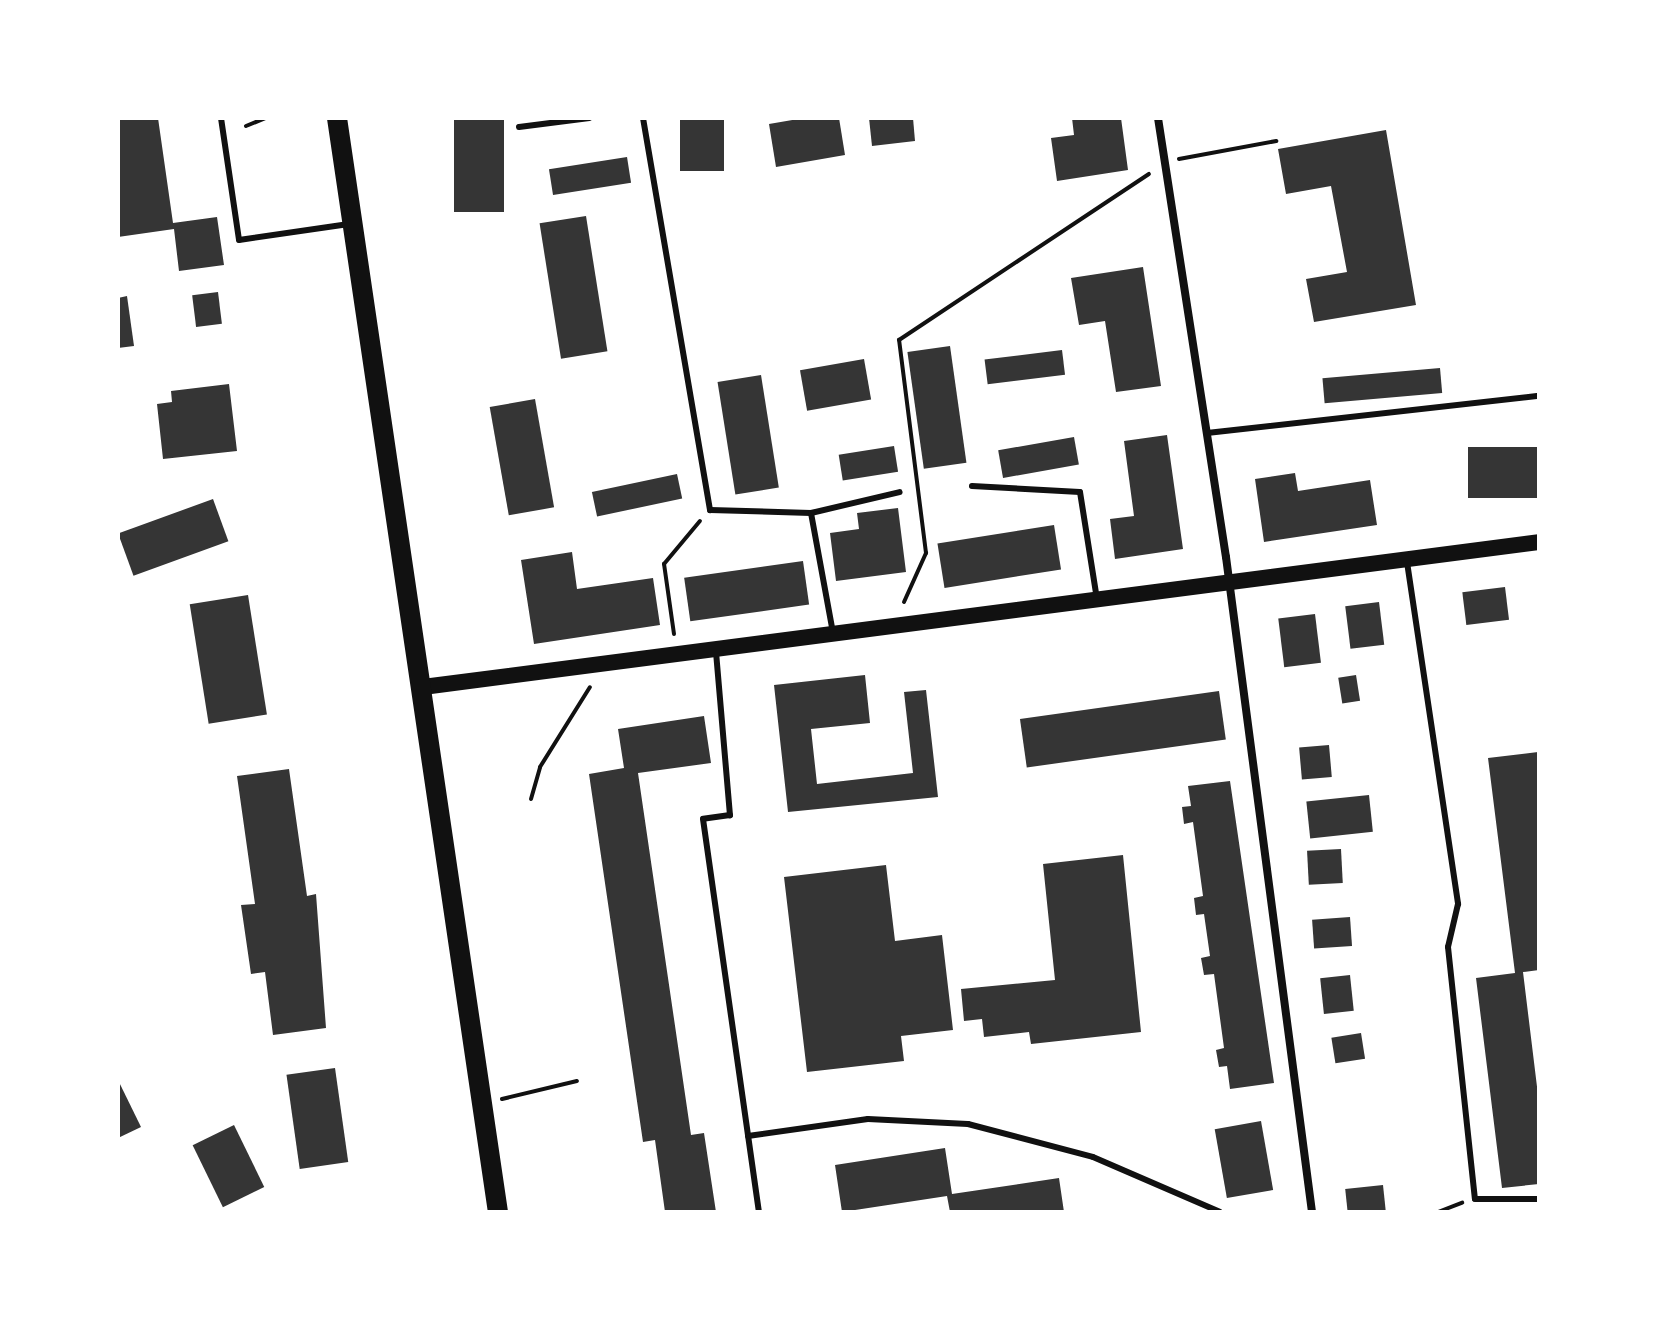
<!DOCTYPE html>
<style>
body{margin:0}
#map{position:relative;width:1657px;height:1330px;overflow:hidden;background:#fff;font-family:"Sofia Sans Condensed",sans-serif}
div>[style]{position:absolute}
.building>*{inset:0;background:#353535;transform-origin:0 0}
.path>*{height:4px;margin:-2px;padding:0 2px;transform-origin:2px;border-radius:2px;background:#111}
.service>*{height:6px;margin:-3px;padding:0 3px;transform-origin:3px;border-radius:3px;background:#111}
.minor>*{height:8px;margin:-4px;padding:0 4px;transform-origin:4px;border-radius:4px;background:#111}
.secondary>*{height:16px;margin:-8px;padding:0 8px;transform-origin:8px;border-radius:8px;background:#111}
.primary>*{height:20px;margin:-10px;padding:0 10px;transform-origin:10px;border-radius:10px;background:#111}
span{translate:-50% -50%;white-space:nowrap;text-align:center;line-height:1.15;-webkit-text-stroke:6px #fff;paint-order:stroke}
.frame{position:absolute;inset:0;border:120px solid #fff;pointer-events:none}
</style>
<div id="map">
<div class="building">
<div style="clip-path:polygon(118px 118px,158px 118px,173px 223px,217px 217px,224px 265px,179px 271px,174px 229px,118px 237px)"></div>
<div style="left:454px;top:118px;width:50px;height:94px"></div>
<div style="left:680px;top:118px;width:44px;height:53px"></div>
<div style="clip-path:polygon(804px 118px,839px 118px,845px 155px,776px 167px,769px 124px)"></div>
<div style="clip-path:polygon(869px 118px,913px 118px,915px 141px,872px 146px)"></div>
<div style="clip-path:polygon(1072px 118px,1121px 118px,1128px 170px,1057px 181px,1051px 138px,1074px 135px)"></div>
<div style="clip-path:polygon(1386px 130px,1416px 305px,1314px 322px,1306px 279px,1347px 272px,1331px 186px,1286px 194px,1278px 149px)"></div>
<div style="left:627px;top:157px;width:26px;height:79px;rotate:81deg"></div>
<div style="left:586px;top:216px;width:137px;height:47px;rotate:81deg"></div>
<div style="clip-path:polygon(1143px 267px,1161px 386px,1116px 392px,1105px 321px,1079px 325px,1071px 278px)"></div>
<div style="left:218px;top:292px;width:32px;height:26px;rotate:83deg"></div>
<div style="clip-path:polygon(127px 296px,134px 346px,118px 348px,118px 298px)"></div>
<div style="left:950px;top:346px;width:118px;height:43px;rotate:82deg"></div>
<div style="left:1062px;top:350px;width:25px;height:78px;rotate:83deg"></div>
<div style="left:864px;top:359px;width:41px;height:65px;rotate:80deg"></div>
<div style="left:1440px;top:368px;width:25px;height:118px;rotate:85deg"></div>
<div style="left:761px;top:375px;width:114px;height:44px;rotate:81deg"></div>
<div style="clip-path:polygon(229px 384px,237px 451px,163px 459px,157px 404px,172px 402px,171px 391px)"></div>
<div style="left:535px;top:399px;width:110px;height:46px;rotate:80deg"></div>
<div style="clip-path:polygon(1167px 435px,1183px 549px,1115px 559px,1110px 519px,1134px 516px,1124px 441px)"></div>
<div style="left:1074px;top:437px;width:28px;height:77px;rotate:80deg"></div>
<div style="left:894px;top:446px;width:26px;height:56px;rotate:81deg"></div>
<div style="left:1539px;top:447px;width:51px;height:71px;rotate:90deg"></div>
<div style="clip-path:polygon(1295px 473px,1298px 491px,1370px 480px,1377px 525px,1264px 542px,1255px 479px)"></div>
<div style="left:677px;top:474px;width:25px;height:87px;rotate:78deg"></div>
<div style="left:213px;top:499px;width:45px;height:101px;rotate:70deg"></div>
<div style="clip-path:polygon(898px 508px,906px 572px,836px 581px,830px 533px,859px 529px,857px 513px)"></div>
<div style="left:1054px;top:525px;width:45px;height:118px;rotate:81deg"></div>
<div style="clip-path:polygon(572px 552px,577px 589px,653px 578px,660px 625px,534px 644px,521px 560px)"></div>
<div style="left:803px;top:561px;width:44px;height:120px;rotate:82deg"></div>
<div style="left:1505px;top:587px;width:33px;height:43px;rotate:83deg"></div>
<div style="left:248px;top:595px;width:121px;height:59px;rotate:81deg"></div>
<div style="left:1379px;top:602px;width:43px;height:34px;rotate:83deg"></div>
<div style="left:1315px;top:614px;width:49px;height:37px;rotate:83deg"></div>
<div style="clip-path:polygon(865px 675px,870px 723px,811px 729px,817px 784px,913px 773px,904px 692px,926px 690px,938px 797px,788px 812px,774px 685px)"></div>
<div style="left:1356px;top:675px;width:26px;height:18px;rotate:81deg"></div>
<div style="left:1219px;top:691px;width:49px;height:201px;rotate:82deg"></div>
<div style="clip-path:polygon(704px 716px,711px 763px,638px 773px,691px 1135px,704px 1133px,716px 1212px,665px 1212px,655px 1140px,643px 1142px,589px 774px,624px 768px,618px 729px)"></div>
<div style="left:1329px;top:745px;width:32px;height:30px;rotate:85deg"></div>
<div style="clip-path:polygon(1538px 752px,1539px 970px,1523px 972px,1539px 1103px,1539px 1184px,1502px 1188px,1476px 978px,1515px 973px,1488px 758px)"></div>
<div style="clip-path:polygon(289px 769px,307px 896px,316px 894px,326px 1028px,273px 1035px,265px 972px,251px 974px,241px 905px,255px 904px,237px 776px)"></div>
<div style="clip-path:polygon(1230px 781px,1274px 1083px,1230px 1089px,1227px 1066px,1219px 1067px,1216px 1050px,1224px 1048px,1214px 974px,1204px 975px,1201px 958px,1210px 956px,1204px 914px,1196px 915px,1194px 898px,1203px 896px,1193px 822px,1184px 824px,1182px 807px,1191px 806px,1188px 786px)"></div>
<div style="left:1369px;top:795px;width:37px;height:63px;rotate:84deg"></div>
<div style="left:1341px;top:849px;width:34px;height:34px;rotate:87deg"></div>
<div style="clip-path:polygon(1123px 855px,1141px 1032px,1031px 1044px,1029px 1032px,984px 1037px,982px 1019px,964px 1021px,961px 989px,1055px 980px,1043px 864px)"></div>
<div style="clip-path:polygon(886px 865px,895px 941px,942px 935px,953px 1030px,901px 1036px,904px 1061px,807px 1072px,784px 877px)"></div>
<div style="left:1350px;top:917px;width:29px;height:38px;rotate:86deg"></div>
<div style="left:1350px;top:975px;width:36px;height:30px;rotate:84deg"></div>
<div style="left:1361px;top:1033px;width:26px;height:30px;rotate:81deg"></div>
<div style="left:335px;top:1068px;width:95px;height:49px;rotate:82deg"></div>
<div style="clip-path:polygon(118px 1080px,141px 1127px,118px 1138px)"></div>
<div style="left:1261px;top:1121px;width:70px;height:47px;rotate:80deg"></div>
<div style="left:234px;top:1125px;width:69px;height:46px;rotate:64deg"></div>
<div style="clip-path:polygon(945px 1148px,952px 1194px,1059px 1178px,1064px 1212px,950px 1212px,947px 1196px,842px 1212px,835px 1165px)"></div>
<div style="left:1383px;top:1185px;width:27px;height:38px;rotate:84deg"></div>
</div>
<div class="path">
<div style="left:246px;top:126px;width:22px;rotate:-22deg"></div>
<div style="left:1179px;top:159px;width:99px;rotate:-10.5deg"></div>
<div style="left:904px;top:602px;width:54px;rotate:-65.8deg"></div>
<div style="left:926px;top:553px;width:215px;rotate:-97.2deg"></div>
<div style="left:899px;top:340px;width:300px;rotate:-33.6deg"></div>
<div style="left:674px;top:634px;width:71px;rotate:-98.1deg"></div>
<div style="left:664px;top:564px;width:56px;rotate:-50.1deg"></div>
<div style="left:531px;top:799px;width:33px;rotate:-74deg"></div>
<div style="left:540px;top:767px;width:94px;rotate:-58deg"></div>
<div style="left:502px;top:1099px;width:77px;rotate:-13.5deg"></div>
<div style="left:1438px;top:1212px;width:26px;rotate:-21deg"></div>
</div>
<div class="service">
<div style="left:221px;top:118px;width:123px;rotate:81.6deg"></div>
<div style="left:239px;top:240px;width:111px;rotate:-8.3deg"></div>
<div style="left:643px;top:118px;width:398px;rotate:80.3deg"></div>
<div style="left:710px;top:510px;width:101px;rotate:1.7deg"></div>
<div style="left:811px;top:513px;width:122px;rotate:79.6deg"></div>
<div style="left:519px;top:127px;width:71px;rotate:-7.3deg"></div>
<div style="left:1207px;top:433px;width:334px;rotate:-6.4deg"></div>
<div style="left:972px;top:486px;width:108px;rotate:3.2deg"></div>
<div style="left:1080px;top:492px;width:108px;rotate:81deg"></div>
<div style="left:811px;top:513px;width:91px;rotate:-13.3deg"></div>
<div style="left:1407px;top:562px;width:346px;rotate:81.5deg"></div>
<div style="left:1458px;top:904px;width:44px;rotate:103.1deg"></div>
<div style="left:1448px;top:947px;width:253px;rotate:83.9deg"></div>
<div style="left:1475px;top:1199px;width:64px"></div>
<div style="left:716px;top:652px;width:164px;rotate:85.1deg"></div>
<div style="left:730px;top:815px;width:27px;rotate:172deg"></div>
<div style="left:703px;top:819px;width:397px;rotate:81.9deg"></div>
<div style="left:748px;top:1136px;width:121px;rotate:-8.1deg"></div>
<div style="left:868px;top:1119px;width:100px;rotate:2.9deg"></div>
<div style="left:968px;top:1124px;width:129px;rotate:14.8deg"></div>
<div style="left:1093px;top:1157px;width:138px;rotate:23.4deg"></div>
</div>
<div class="minor">
<div style="left:1158px;top:118px;width:444px;rotate:81.2deg"></div>
<div style="left:1226px;top:557px;width:661px;rotate:82.52deg"></div>
</div>
<div class="secondary">
<div style="left:423px;top:687px;width:1125px;rotate:-7.4deg"></div>
</div>
<div class="primary">
<div style="left:337px;top:118px;width:1106px;rotate:81.63deg"></div>
</div>
<div class="frame"></div>
</div>
